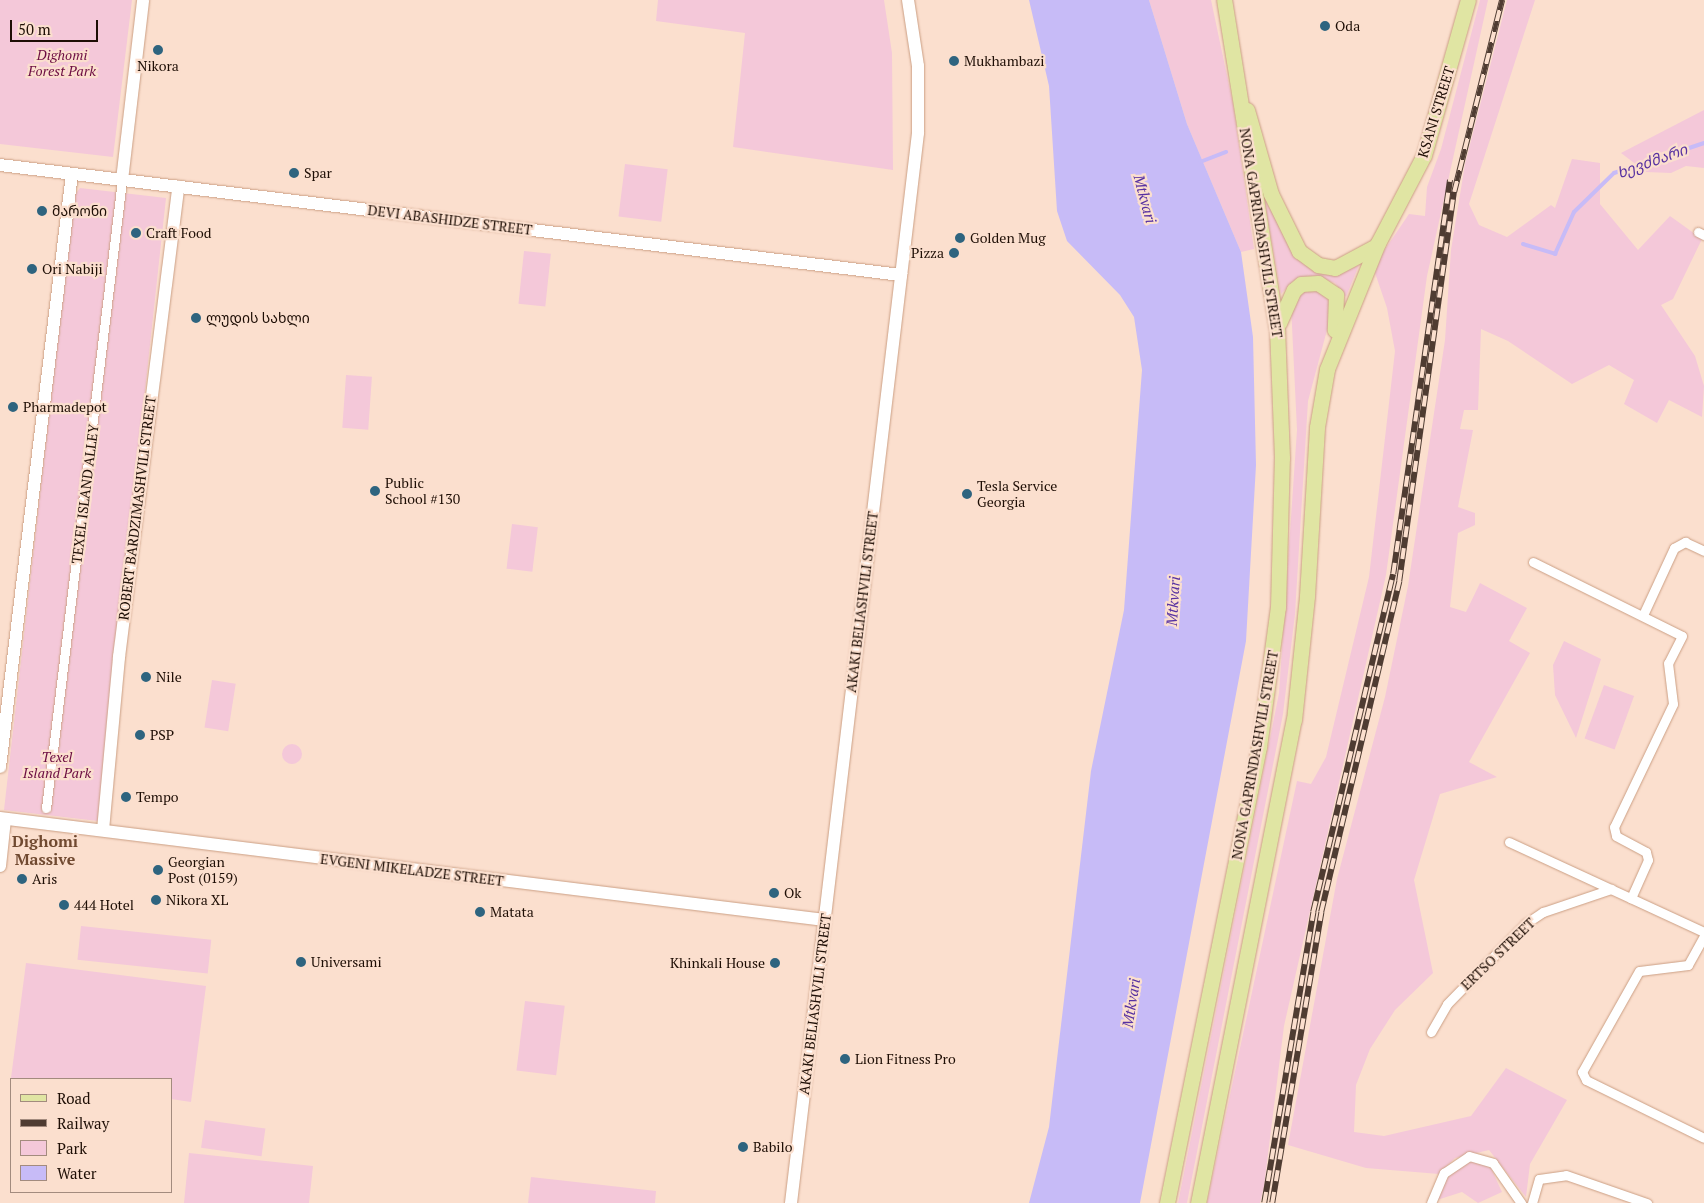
<!DOCTYPE html>
<meta charset="utf-8">
<style>
body{margin:0}
#map{position:relative;width:1704px;height:1203px;overflow:hidden;background:#fbdfce;font-family:"PT Serif","Noto Sans Georgian",serif}
div>[style]{position:absolute}
.green>*{inset:0;background:#f4c8d9;transform-origin:0 0}
.round{border-radius:50%}
.water>*{inset:0;background:#c7bbf7}
.stream>*{height:4px;margin:-2px;padding:0 2px;transform-origin:2px;border-radius:2px;background:#c7bbf7}
.roads{filter:drop-shadow(0 0 1px #cb9f84) drop-shadow(0 0 1px #cb9f84)}
.street>*{height:9px;margin:-4.5px;padding:0 4.5px;transform-origin:4.5px;border-radius:4.5px;background:#fff}
.secondary>*{height:12px;margin:-6px;padding:0 6px;transform-origin:6px;border-radius:6px;background:#fff}
.primary>*{height:15px;margin:-7.5px;padding:0 7.5px;transform-origin:7.5px;border-radius:7.5px;background:#e0e5a3}
.rail>*{height:5.5px;margin-top:-2.75px;transform-origin:0;background:repeating-linear-gradient(90deg,#fbdfce 0 11px,#4f3c32 0 22px);box-sizing:border-box;border-block:1px solid #4f3c32}
.dots>*{width:14px;height:14px;translate:-50% -50%;box-sizing:border-box;border:2px solid #fbdfce;border-radius:50%}
span{translate:-50% -50%;white-space:nowrap;text-align:center;line-height:1.15;-webkit-text-stroke:4.5px #fbdfce;paint-order:stroke}
.poi-label{font-size:14px;color:#1e0e05}
.left{translate:0 -50%;text-align:left}
.right{translate:-100% -50%;text-align:right}
.park-label{font-size:14px;color:#6c0c42;font-style:italic}
.street-label{font-size:14px;color:#1e0e05}
.water-label{font-size:15px;color:#5731a1;font-style:italic}
.quarter-label{font-size:16px;color:#704930;font-weight:700}
.legend{position:absolute;left:10px;top:1078px;width:162px;height:115px;box-sizing:border-box;background:#fbdfce;border:1px solid #a38b7e;margin:0;padding:6px 9px;list-style:none;font-size:15px;color:#1e0e05}
.legend li{display:flex;align-items:center;gap:10px;height:25px}
.legend b{width:25px;border:1px solid #a38b7e}
.scale{position:absolute;left:10px;top:20px;width:88px;height:22px;box-sizing:border-box;border:2px solid #1e0e05;border-top:0;padding-left:6px;font-size:15px;line-height:18px;white-space:nowrap;color:#1e0e05;-webkit-text-stroke:4px #fbdfce;paint-order:stroke}
</style>
<div id="map">
<div class="green">
<div style="clip-path:polygon(0 0,132px 0,113px 157px,0 144px)"></div>
<div style="clip-path:polygon(658px 0,884px 0,892px 53px,893px 170px,733px 147px,745px 33px,656px 21px)"></div>
<div style="clip-path:polygon(1149px 0,1211px 0,1233px 104px,1254px 249px,1241px 252px,1187px 124px)"></div>
<div style="clip-path:polygon(1480px 0,1488px 0,1427px 276px,1386px 575px,1284px 1026px,1264px 1186px,1260px 1203px,1207px 1203px,1297px 781px,1311px 784px,1326px 757px,1369px 577px,1395px 351px,1387px 308px,1373px 267px,1409px 214px,1425px 216px,1427px 187px,1441px 149px)"></div>
<div style="clip-path:polygon(1507px 0,1535px 0,1469px 204px,1479px 225px,1507px 237px,1551px 205px,1555px 208px,1572px 159px,1600px 163px,1600px 204px,1638px 250px,1670px 216px,1702px 239px,1673px 299px,1661px 305px,1695px 356px,1704px 386px,1702px 417px,1669px 400px,1657px 423px,1624px 404px,1634px 380px,1609px 365px,1572px 384px,1508px 341px,1481px 329px,1478px 410px,1464px 410px,1460px 429px,1473px 430px,1458px 507px,1475px 513px,1475px 525px,1458px 533px,1450px 607px,1466px 612px,1480px 583px,1527px 608px,1509px 641px,1530px 653px,1469px 762px,1497px 777px,1440px 794px,1414px 880px,1433px 973px,1395px 1010px,1370px 1049px,1356px 1085px,1354px 1132px,1384px 1136px,1471px 1116px,1506px 1068px,1567px 1100px,1530px 1164px,1526px 1197px,1489px 1150px,1455px 1158px,1439px 1174px,1366px 1168px,1288px 1145px,1337px 879px,1385px 697px,1408px 586px,1445px 340px,1451px 250px,1465px 164px)"></div>
<div style="clip-path:polygon(1704px 110px,1704px 168px,1686px 166px,1671px 173px,1646px 172px,1621px 153px)"></div>
<div style="left:625px;top:164px;width:43px;height:53px;rotate:7deg"></div>
<div style="clip-path:polygon(80px 188px,166px 198px,98px 821px,4px 810px,74px 196px)"></div>
<div style="clip-path:polygon(1264px 197px,1305px 265px,1331px 275px,1359px 265px,1346px 297px,1335px 283px,1316px 276px,1293px 281px,1281px 294px)"></div>
<div style="left:524px;top:251px;width:27px;height:53px;rotate:6deg"></div>
<div style="clip-path:polygon(1317px 290px,1328px 296px,1331px 315px,1308px 401px,1295px 614px,1283px 714px,1187px 1203px,1178px 1203px,1279px 693px,1297px 430px,1291px 305px,1302px 292px)"></div>
<div style="left:346px;top:375px;width:26px;height:53px;rotate:4deg"></div>
<div style="left:512px;top:524px;width:26px;height:45px;rotate:7deg"></div>
<div style="clip-path:polygon(1564px 641px,1601px 659px,1576px 738px,1555px 695px,1553px 665px)"></div>
<div style="left:212px;top:680px;width:24px;height:48px;rotate:9deg"></div>
<div style="left:1604px;top:685px;width:32px;height:57px;rotate:20deg"></div>
<div class="round" style="left:282px;top:744px;width:20px;height:20px"></div>
<div style="left:81px;top:926px;width:131px;height:34px;rotate:6deg"></div>
<div style="clip-path:polygon(26px 963px,206px 986px,191px 1102px,171px 1099px,171px 1079px,11px 1078px)"></div>
<div style="left:525px;top:1001px;width:40px;height:70px;rotate:7deg"></div>
<div style="left:205px;top:1120px;width:61px;height:28px;rotate:8deg"></div>
<div style="clip-path:polygon(189px 1153px,313px 1166px,309px 1203px,184px 1203px)"></div>
<div style="clip-path:polygon(1472px 1161px,1490px 1166px,1502px 1192px,1478px 1203px,1462px 1192px,1437px 1200px,1444px 1178px,1457px 1165px)"></div>
<div style="clip-path:polygon(531px 1177px,656px 1191px,655px 1203px,528px 1203px)"></div>
</div>
<div class="water">
<div style="clip-path:polygon(1029px 0,1149px 0,1187px 124px,1241px 252px,1253px 337px,1256px 465px,1246px 641px,1140px 1203px,1029px 1203px,1049px 1127px,1091px 771px,1124px 610px,1142px 370px,1134px 317px,1120px 295px,1067px 241px,1057px 211px,1049px 86px)"></div>
</div>
<div class="stream">
<div style="left:1200px;top:162px;width:28px;rotate:-21deg"></div>
<div style="left:1523px;top:244px;width:34px;rotate:17deg"></div>
<div style="left:1555px;top:254px;width:46px;rotate:-65.7deg"></div>
<div style="left:1574px;top:212px;width:56px;rotate:-44.3deg"></div>
<div style="left:1614px;top:173px;width:95px;rotate:-18.4deg"></div>
</div>
<div class="roads">
<div class="street">
<div style="left:1698px;top:232px;width:7px;rotate:27deg"></div>
<div style="left:1533px;top:562px;width:166px;rotate:26.4deg"></div>
<div style="left:1682px;top:636px;width:30px;rotate:117deg"></div>
<div style="left:1668px;top:663px;width:41px;rotate:83deg"></div>
<div style="left:1673px;top:704px;width:136px;rotate:115.6deg"></div>
<div style="left:1614px;top:827px;width:9px;rotate:77deg"></div>
<div style="left:1616px;top:836px;width:34px;rotate:28deg"></div>
<div style="left:1646px;top:852px;width:8px;rotate:76deg"></div>
<div style="left:1648px;top:860px;width:42px;rotate:114.1deg"></div>
<div style="left:1643px;top:615px;width:74px;rotate:-65.2deg"></div>
<div style="left:1674px;top:548px;width:13px;rotate:-29deg"></div>
<div style="left:1685px;top:542px;width:21px;rotate:25deg"></div>
<div style="left:46px;top:808px;width:633px;rotate:-83.1deg"></div>
<div style="left:1509px;top:842px;width:215px;rotate:24.8deg"></div>
<div style="left:1704px;top:936px;width:33px;rotate:119deg"></div>
<div style="left:1688px;top:965px;width:49px;rotate:173deg"></div>
<div style="left:1639px;top:971px;width:116px;rotate:119.4deg"></div>
<div style="left:1582px;top:1072px;width:9px;rotate:63deg"></div>
<div style="left:1586px;top:1080px;width:131px;rotate:26.2deg"></div>
<div style="left:1431px;top:1032px;width:32px;rotate:-60deg"></div>
<div style="left:1447px;top:1004px;width:112px;rotate:-45.7deg"></div>
<div style="left:1525px;top:924px;width:22px;rotate:-34deg"></div>
<div style="left:1543px;top:912px;width:72px;rotate:-18.7deg"></div>
<div style="left:1431px;top:1203px;width:33px;rotate:-67deg"></div>
<div style="left:1444px;top:1173px;width:30px;rotate:-34deg"></div>
<div style="left:1469px;top:1156px;width:25px;rotate:16deg"></div>
<div style="left:1493px;top:1163px;width:49px;rotate:55deg"></div>
<div style="left:1532px;top:1203px;width:25px;rotate:-74deg"></div>
<div style="left:1539px;top:1179px;width:27px;rotate:-8deg"></div>
<div style="left:1566px;top:1175px;width:86px;rotate:19.1deg"></div>
</div>
<div class="secondary">
<div style="left:0;top:165px;width:908px;rotate:6.96deg"></div>
<div style="left:122px;top:180px;width:181px;rotate:-83.3deg"></div>
<div style="left:0;top:767px;width:597px;rotate:-83.08deg"></div>
<div style="left:0;top:818px;width:831px;rotate:7.05deg"></div>
<div style="left:103px;top:830px;width:174px;rotate:-84.7deg"></div>
<div style="left:119px;top:657px;width:474px;rotate:-82.8deg"></div>
<div style="left:0;top:866px;width:47px;rotate:-83.9deg"></div>
<div style="left:791px;top:1203px;width:1078px;rotate:-83.23deg"></div>
<div style="left:918px;top:133px;width:67px;rotate:-90deg"></div>
<div style="left:918px;top:66px;width:67px;rotate:-98.6deg"></div>
</div>
<div class="primary">
<div style="left:1247px;top:110px;width:87px;rotate:74.1deg"></div>
<div style="left:1271px;top:194px;width:64px;rotate:63.8deg"></div>
<div style="left:1299px;top:251px;width:24px;rotate:36deg"></div>
<div style="left:1318px;top:265px;width:17px;rotate:10deg"></div>
<div style="left:1335px;top:268px;width:47px;rotate:-28.2deg"></div>
<div style="left:1279px;top:323px;width:36px;rotate:-66deg"></div>
<div style="left:1294px;top:290px;width:9px;rotate:-41deg"></div>
<div style="left:1301px;top:284px;width:17px;rotate:-3deg"></div>
<div style="left:1318px;top:283px;width:22px;rotate:34deg"></div>
<div style="left:1336px;top:295px;width:35px;rotate:92deg"></div>
<div style="left:1167px;top:1203px;width:465px;rotate:-78.6deg"></div>
<div style="left:1259px;top:747px;width:141px;rotate:-82.3deg"></div>
<div style="left:1278px;top:607px;width:149px;rotate:-88.5deg"></div>
<div style="left:1282px;top:458px;width:128px;rotate:-92.2deg"></div>
<div style="left:1277px;top:330px;width:334px;rotate:-99.1deg"></div>
<div style="left:1198px;top:1203px;width:492px;rotate:-78.8deg"></div>
<div style="left:1294px;top:720px;width:125px;rotate:-84deg"></div>
<div style="left:1307px;top:596px;width:169px;rotate:-86.6deg"></div>
<div style="left:1317px;top:427px;width:59px;rotate:-80.2deg"></div>
<div style="left:1327px;top:369px;width:136px;rotate:-68deg"></div>
<div style="left:1378px;top:243px;width:99px;rotate:-62.4deg"></div>
<div style="left:1424px;top:155px;width:161px;rotate:-74.2deg"></div>
</div>
</div>
<div class="rail">
<div style="left:1264px;top:1203px;width:295px;rotate:-80.4deg"></div>
<div style="left:1313px;top:912px;width:347px;rotate:-76.7deg"></div>
<div style="left:1393px;top:574px;width:398px;rotate:-81.8deg"></div>
<div style="left:1272px;top:1203px;width:295px;rotate:-80.4deg"></div>
<div style="left:1321px;top:912px;width:340px;rotate:-76.7deg"></div>
<div style="left:1399px;top:581px;width:393px;rotate:-82deg"></div>
<div style="left:1454px;top:192px;width:198px;rotate:-76deg"></div>
</div>
<div class="dots">
<div style="left:1325px;top:26px;background:#2e647f"></div>
<div style="left:158px;top:50px;background:#2e647f"></div>
<div style="left:954px;top:61px;background:#2e647f"></div>
<div style="left:294px;top:173px;background:#2e647f"></div>
<div style="left:42px;top:211px;background:#2e647f"></div>
<div style="left:136px;top:233px;background:#2e647f"></div>
<div style="left:960px;top:238px;background:#2e647f"></div>
<div style="left:954px;top:253px;background:#2e647f"></div>
<div style="left:32px;top:269px;background:#2e647f"></div>
<div style="left:196px;top:318px;background:#2e647f"></div>
<div style="left:13px;top:407px;background:#2e647f"></div>
<div style="left:375px;top:491px;background:#2e647f"></div>
<div style="left:967px;top:494px;background:#2e647f"></div>
<div style="left:146px;top:677px;background:#2e647f"></div>
<div style="left:140px;top:735px;background:#2e647f"></div>
<div style="left:126px;top:797px;background:#2e647f"></div>
<div style="left:158px;top:870px;background:#2e647f"></div>
<div style="left:22px;top:879px;background:#2e647f"></div>
<div style="left:774px;top:893px;background:#2e647f"></div>
<div style="left:156px;top:900px;background:#2e647f"></div>
<div style="left:64px;top:905px;background:#2e647f"></div>
<div style="left:480px;top:912px;background:#2e647f"></div>
<div style="left:301px;top:962px;background:#2e647f"></div>
<div style="left:775px;top:963px;background:#2e647f"></div>
<div style="left:845px;top:1059px;background:#2e647f"></div>
<div style="left:743px;top:1147px;background:#2e647f"></div>
</div>
<div class="poi-label">
<span class="left" style="left:1335px;top:26px">Oda</span>
<span class="left" style="left:964px;top:61px">Mukhambazi</span>
<span style="left:158px;top:66px">Nikora</span>
<span class="left" style="left:304px;top:173px">Spar</span>
<span class="left" style="left:52px;top:211px">მარონი</span>
<span class="left" style="left:146px;top:233px">Craft Food</span>
<span class="left" style="left:970px;top:238px">Golden Mug</span>
<span class="right" style="left:944px;top:253px">Pizza</span>
<span class="left" style="left:42px;top:269px">Ori Nabiji</span>
<span class="left" style="left:206px;top:318px">ლუდის სახლი</span>
<span class="left" style="left:23px;top:407px">Pharmadepot</span>
<span class="left" style="left:385px;top:491px">Public<br>School #130</span>
<span class="left" style="left:977px;top:494px">Tesla Service<br>Georgia</span>
<span class="left" style="left:156px;top:677px">Nile</span>
<span class="left" style="left:150px;top:735px">PSP</span>
<span class="left" style="left:136px;top:797px">Tempo</span>
<span class="left" style="left:168px;top:870px">Georgian<br>Post (0159)</span>
<span class="left" style="left:32px;top:879px">Aris</span>
<span class="left" style="left:784px;top:893px">Ok</span>
<span class="left" style="left:166px;top:900px">Nikora XL</span>
<span class="left" style="left:74px;top:905px">444 Hotel</span>
<span class="left" style="left:490px;top:912px">Matata</span>
<span class="left" style="left:311px;top:962px">Universami</span>
<span class="right" style="left:765px;top:963px">Khinkali House</span>
<span class="left" style="left:855px;top:1059px">Lion Fitness Pro</span>
<span class="left" style="left:753px;top:1147px">Babilo</span>
</div>
<div class="park-label">
<span style="left:62px;top:63px">Dighomi<br>Forest Park</span>
<span style="left:57px;top:765px">Texel<br>Island Park</span>
</div>
<div class="street-label">
<span style="left:1436px;top:112px;rotate:-73deg">KSANI STREET</span>
<span style="left:450px;top:220px;rotate:7deg">DEVI ABASHIDZE STREET</span>
<span style="left:1261px;top:233px;rotate:81deg">NONA GAPRINDASHVILI STREET</span>
<span style="left:85px;top:494px;rotate:-83deg">TEXEL ISLAND ALLEY</span>
<span style="left:137px;top:508px;rotate:-83deg">ROBERT BARDZIMASHVILI STREET</span>
<span style="left:862px;top:602px;rotate:-83deg">AKAKI BELIASHVILI STREET</span>
<span style="left:1255px;top:755px;rotate:-80deg">NONA GAPRINDASHVILI STREET</span>
<span style="left:412px;top:870px;rotate:7deg">EVGENI MIKELADZE STREET</span>
<span style="left:1498px;top:954px;rotate:-44deg">ERTSO STREET</span>
<span style="left:815px;top:1004px;rotate:-83deg">AKAKI BELIASHVILI STREET</span>
</div>
<div class="water-label">
<span style="left:1652px;top:161px;rotate:-20deg">ხევძმარი</span>
<span style="left:1145px;top:199px;rotate:75deg">Mtkvari</span>
<span style="left:1173px;top:601px;rotate:-86deg">Mtkvari</span>
<span style="left:1131px;top:1003px;rotate:-81deg">Mtkvari</span>
</div>
<div class="quarter-label">
<span style="left:45px;top:850px">Dighomi<br>Massive</span>
</div>
<ul class="legend">
<li><b style="height:6px;background:#e0e5a3"></b>Road</li>
<li><b style="height:6px;background:#4f3c32"></b>Railway</li>
<li><b style="height:14px;background:#f4c8d9"></b>Park</li>
<li><b style="height:14px;background:#c7bbf7"></b>Water</li>
</ul>
<div class="scale">50 m</div>
</div>
